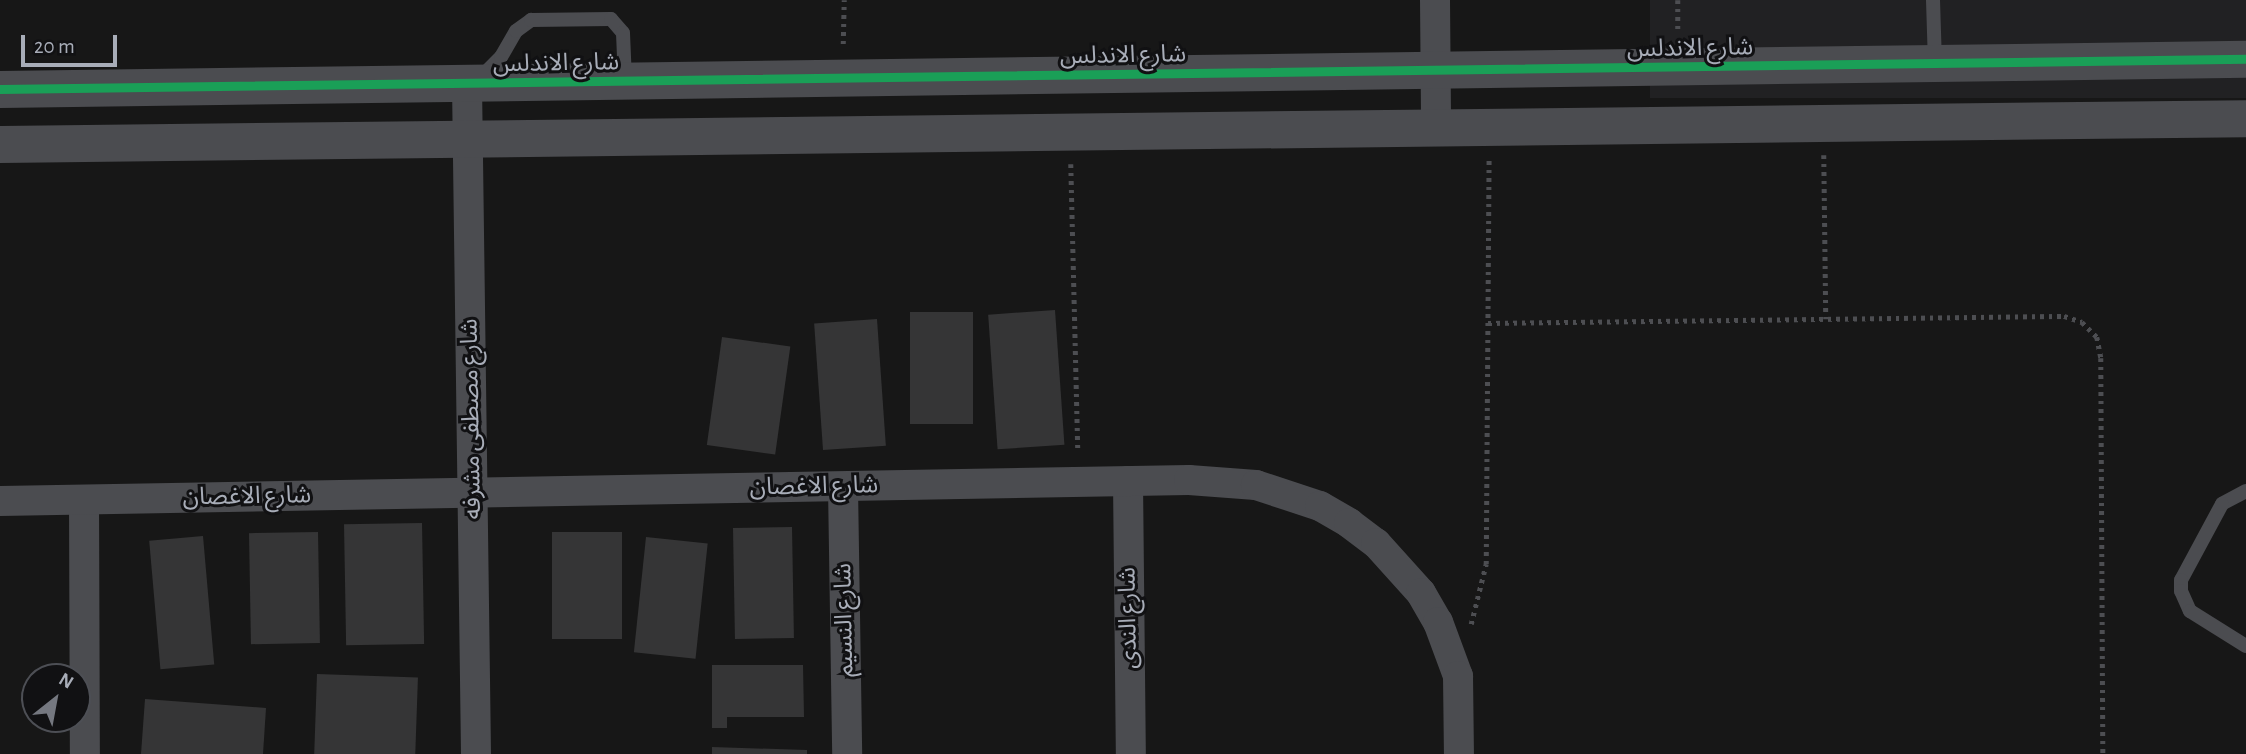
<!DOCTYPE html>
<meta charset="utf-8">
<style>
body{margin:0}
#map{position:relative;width:2246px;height:754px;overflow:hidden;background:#171717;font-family:"Alegreya Sans","Noto Sans Arabic",sans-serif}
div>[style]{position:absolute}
.built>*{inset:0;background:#212123;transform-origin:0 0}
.building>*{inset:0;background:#353536;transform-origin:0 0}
.path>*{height:4.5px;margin-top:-2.25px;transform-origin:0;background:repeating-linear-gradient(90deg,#4d4e52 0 3.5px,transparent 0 8.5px)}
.service>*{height:14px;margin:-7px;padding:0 7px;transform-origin:7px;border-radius:7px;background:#4b4c50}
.minor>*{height:30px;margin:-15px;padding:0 15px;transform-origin:15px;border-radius:15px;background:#4b4c50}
.tertiary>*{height:37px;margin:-18.5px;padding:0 18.5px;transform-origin:18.5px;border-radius:18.5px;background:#4b4c50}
.cycleway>*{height:9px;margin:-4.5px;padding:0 4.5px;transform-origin:4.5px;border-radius:4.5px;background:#1a9f57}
span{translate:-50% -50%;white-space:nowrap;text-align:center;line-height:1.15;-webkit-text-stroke:6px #111113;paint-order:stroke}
.street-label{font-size:24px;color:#a8adb8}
.north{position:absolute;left:21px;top:663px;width:70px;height:70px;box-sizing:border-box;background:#111113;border:2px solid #4d4f55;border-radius:50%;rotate:31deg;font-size:19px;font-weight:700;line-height:28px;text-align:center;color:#a8adb8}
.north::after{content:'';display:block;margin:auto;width:24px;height:32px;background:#757880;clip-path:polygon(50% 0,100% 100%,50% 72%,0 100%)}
.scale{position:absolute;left:21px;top:35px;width:96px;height:32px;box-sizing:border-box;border:4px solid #a8adb8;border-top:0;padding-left:9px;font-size:21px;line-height:24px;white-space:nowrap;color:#a8adb8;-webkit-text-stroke:5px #111113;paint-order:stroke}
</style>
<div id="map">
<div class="built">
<div style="left:1650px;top:0;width:596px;height:98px"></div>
</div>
<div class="building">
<div style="left:1055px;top:310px;width:135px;height:67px;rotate:86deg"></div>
<div style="left:910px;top:312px;width:63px;height:112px"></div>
<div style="left:877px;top:319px;width:127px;height:63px;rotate:86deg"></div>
<div style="left:722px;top:337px;width:69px;height:109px;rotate:8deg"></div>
<div style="left:422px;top:523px;width:121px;height:78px;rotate:89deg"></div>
<div style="left:792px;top:527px;width:111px;height:59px;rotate:89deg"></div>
<div style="left:318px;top:532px;width:111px;height:69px;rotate:89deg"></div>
<div style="left:552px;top:532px;width:70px;height:107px"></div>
<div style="left:203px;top:536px;width:129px;height:54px;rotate:85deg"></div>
<div style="left:646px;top:537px;width:62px;height:116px;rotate:6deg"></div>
<div style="clip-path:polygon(712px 665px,803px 665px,804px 717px,727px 717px,727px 728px,712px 728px)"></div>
<div style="left:317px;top:674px;width:101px;height:80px;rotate:2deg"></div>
<div style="clip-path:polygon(145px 699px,266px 708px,263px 754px,141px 754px)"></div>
<div style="clip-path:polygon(712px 747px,807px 750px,807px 754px,712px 754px)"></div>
</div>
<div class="path">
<div style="left:1678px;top:0;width:33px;rotate:90deg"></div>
<div style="left:843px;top:44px;width:44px;rotate:-88.7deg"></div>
<div style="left:1824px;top:155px;width:164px;rotate:89.3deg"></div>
<div style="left:1071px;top:164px;width:288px;rotate:88.6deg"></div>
<div style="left:1488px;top:323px;width:576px;rotate:-0.7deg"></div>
<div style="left:2064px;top:316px;width:19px;rotate:18deg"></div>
<div style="left:2082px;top:322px;width:21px;rotate:45deg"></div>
<div style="left:2097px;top:337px;width:21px;rotate:79deg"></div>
<div style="left:2101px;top:358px;width:396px;rotate:89.7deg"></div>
<div style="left:1471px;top:624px;width:62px;rotate:-76deg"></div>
<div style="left:1486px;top:564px;width:405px;rotate:-89.6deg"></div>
</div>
<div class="service">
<div style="left:1933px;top:0;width:62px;rotate:88.2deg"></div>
<div style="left:483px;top:75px;width:25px;rotate:-45deg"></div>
<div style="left:501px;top:57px;width:30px;rotate:-60deg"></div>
<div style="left:516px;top:31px;width:19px;rotate:-36deg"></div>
<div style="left:531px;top:20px;width:80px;rotate:-0.7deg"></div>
<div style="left:611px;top:19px;width:18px;rotate:49deg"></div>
<div style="left:623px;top:33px;width:48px;rotate:87.6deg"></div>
<div style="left:2246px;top:491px;width:27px;rotate:152deg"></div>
<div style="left:2222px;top:504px;width:86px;rotate:118.3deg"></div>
<div style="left:2181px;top:580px;width:11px;rotate:90deg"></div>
<div style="left:2181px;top:591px;width:22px;rotate:66deg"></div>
<div style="left:2190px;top:611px;width:66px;rotate:32deg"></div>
</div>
<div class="minor">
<div style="left:1435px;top:0;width:127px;rotate:89.5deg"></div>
<div style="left:467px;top:84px;width:670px;rotate:89.23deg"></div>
<div style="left:1128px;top:481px;width:273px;rotate:89.4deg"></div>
<div style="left:843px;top:487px;width:267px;rotate:89.1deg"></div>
<div style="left:84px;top:500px;width:254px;rotate:89.8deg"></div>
<div style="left:0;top:501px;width:1189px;rotate:-1.01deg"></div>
<div style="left:1189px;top:480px;width:67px;rotate:4.3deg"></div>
<div style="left:1256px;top:485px;width:67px;rotate:18.2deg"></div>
<div style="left:1320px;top:506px;width:34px;rotate:30deg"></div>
<div style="left:1349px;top:523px;width:34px;rotate:37deg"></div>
<div style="left:1376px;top:543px;width:67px;rotate:48deg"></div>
<div style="left:1421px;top:593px;width:34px;rotate:60deg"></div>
<div style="left:1438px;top:622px;width:58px;rotate:69.7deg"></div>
<div style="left:1458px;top:676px;width:78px;rotate:89.3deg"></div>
</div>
<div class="tertiary">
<div style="left:0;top:89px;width:2246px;rotate:-0.77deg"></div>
<div style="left:0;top:144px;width:2246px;rotate:-0.66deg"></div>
</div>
<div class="cycleway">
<div style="left:0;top:89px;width:2246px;rotate:-0.77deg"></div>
</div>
<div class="street-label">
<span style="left:1690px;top:49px;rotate:-1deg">شارع الاندلس</span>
<span style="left:1123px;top:56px;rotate:-1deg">شارع الاندلس</span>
<span style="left:556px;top:64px;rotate:-1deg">شارع الاندلس</span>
<span style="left:472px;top:419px;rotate:-91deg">شارع مصطفى مشرفه</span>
<span style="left:814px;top:487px;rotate:-1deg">شارع الاغصان</span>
<span style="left:247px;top:497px;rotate:-1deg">شارع الاغصان</span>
<span style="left:1129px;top:618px;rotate:-91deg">شارع الندى</span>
<span style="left:845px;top:620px;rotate:-91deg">شارع النسيم</span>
</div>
<div class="north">N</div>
<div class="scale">20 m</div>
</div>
